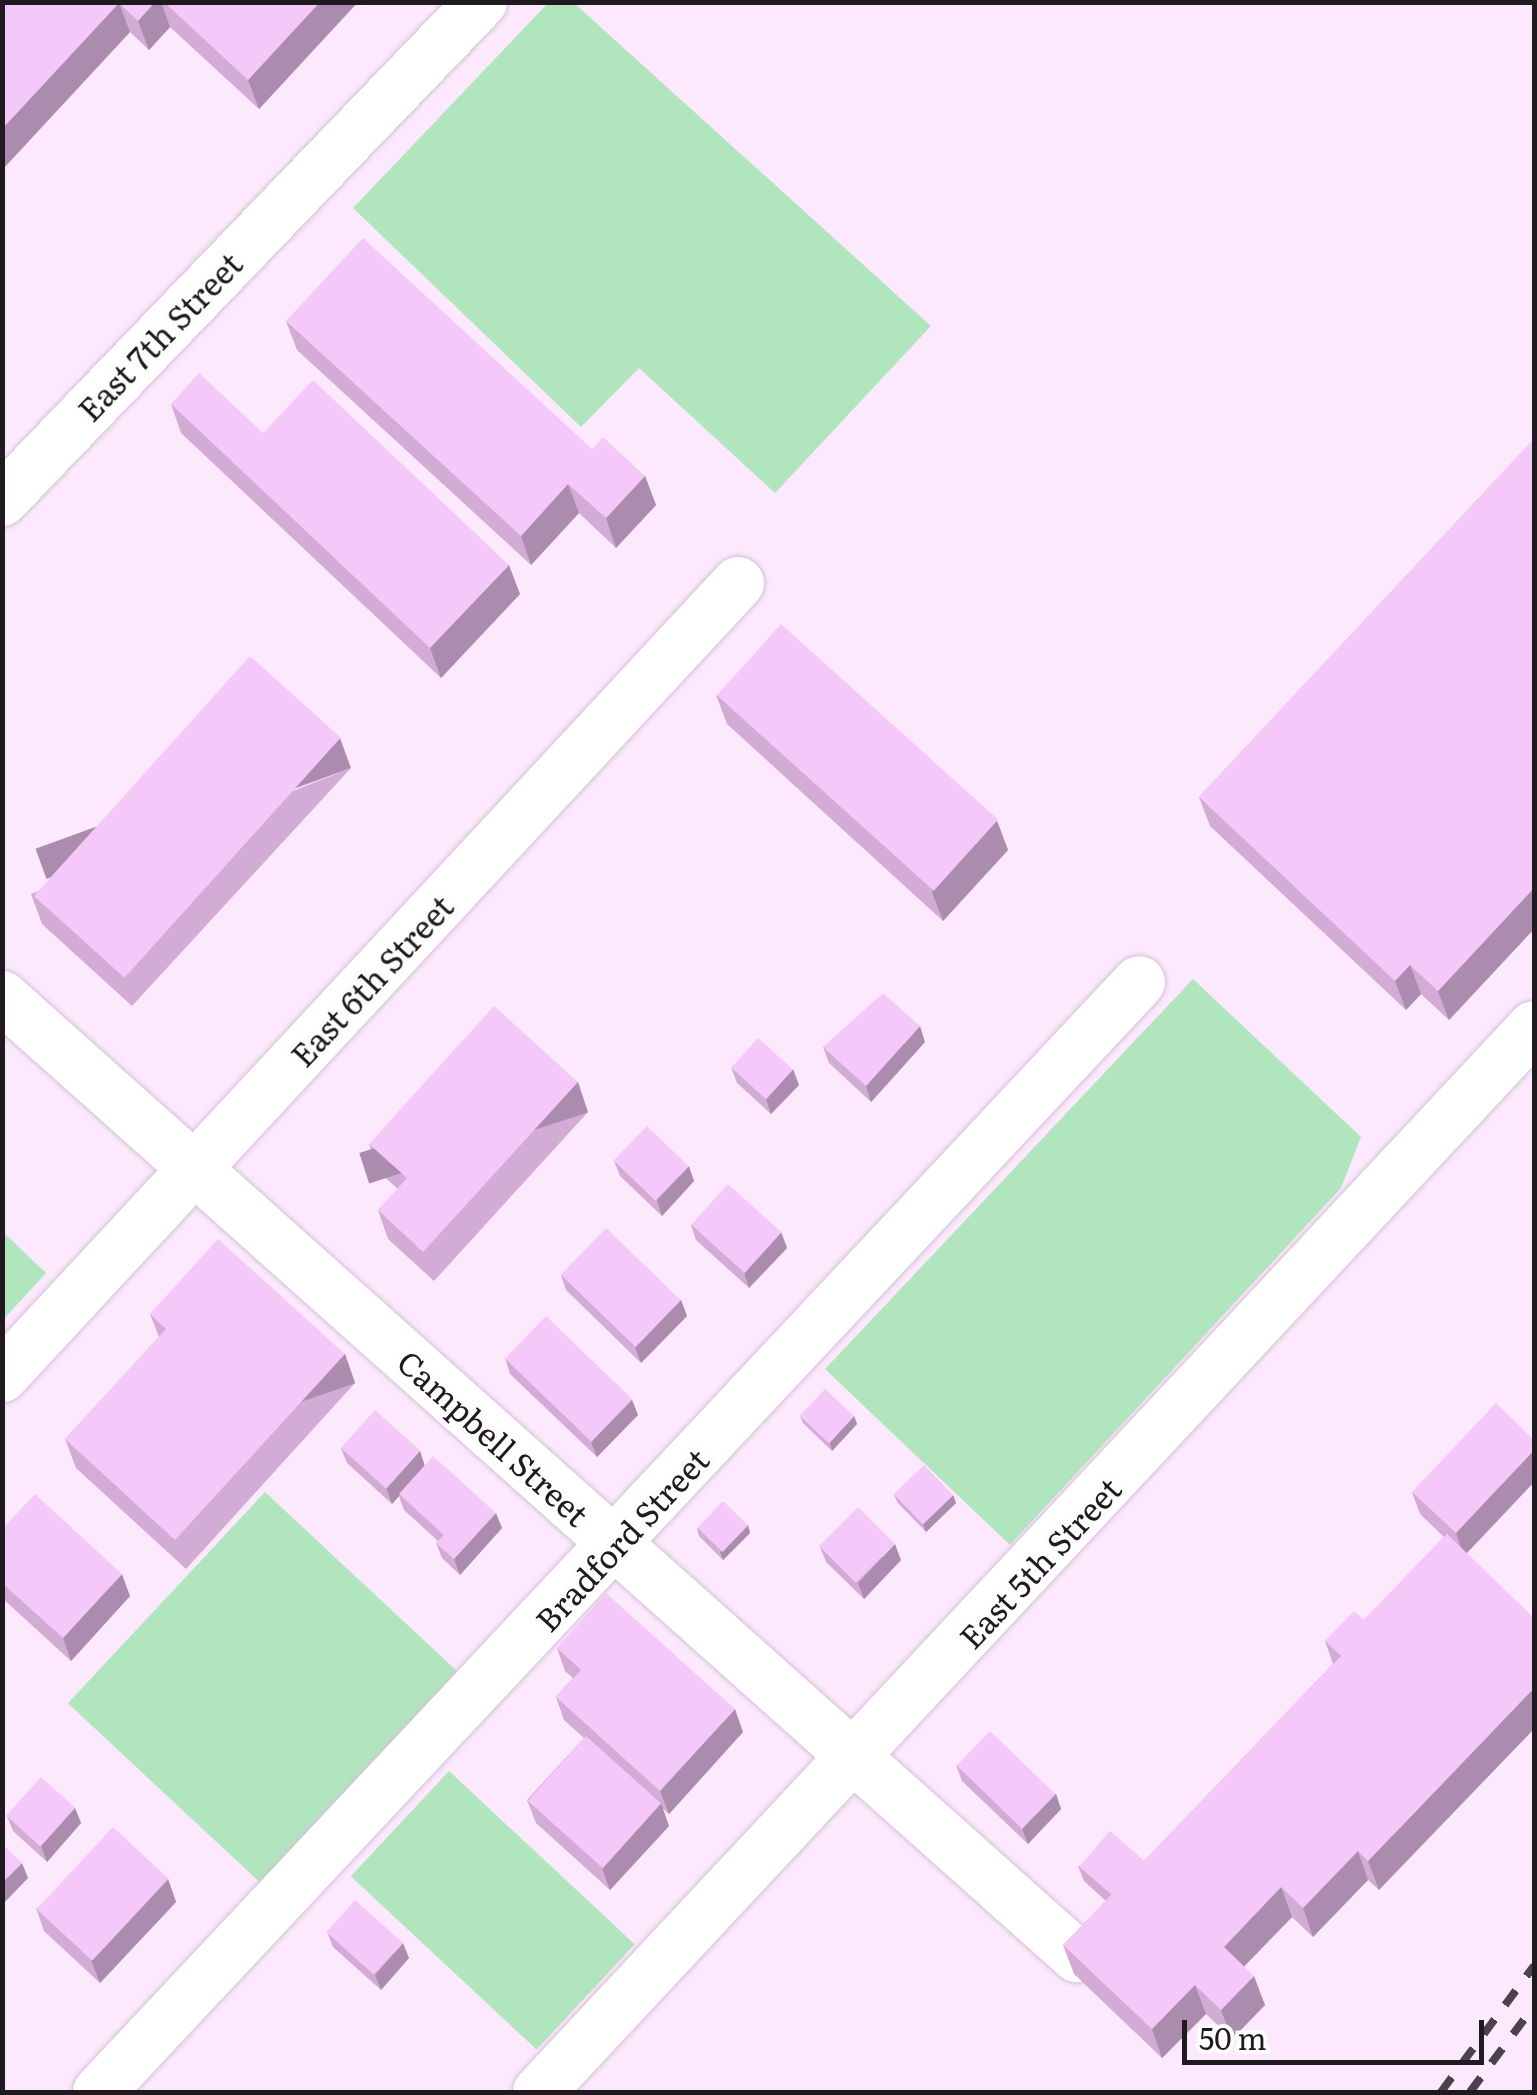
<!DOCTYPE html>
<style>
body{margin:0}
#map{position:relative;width:1537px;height:2095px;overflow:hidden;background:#fce9fd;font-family:Literata,serif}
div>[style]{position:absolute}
.green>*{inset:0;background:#b1e5be;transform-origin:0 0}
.roads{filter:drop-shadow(0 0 2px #d3c1d5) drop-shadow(0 0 2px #d3c1d5)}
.minor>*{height:52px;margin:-26px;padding:0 26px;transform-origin:26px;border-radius:26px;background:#fff}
.rail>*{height:8px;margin-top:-4px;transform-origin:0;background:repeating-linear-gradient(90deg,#4b424b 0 18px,transparent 0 36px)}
.wall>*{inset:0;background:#d2acd5}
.shaded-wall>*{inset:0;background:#ab8cae;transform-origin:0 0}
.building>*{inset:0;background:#f4c8f8;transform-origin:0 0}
span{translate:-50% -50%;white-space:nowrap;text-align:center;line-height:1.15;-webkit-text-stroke:10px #fdfdfd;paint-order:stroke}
.street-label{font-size:32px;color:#201920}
.frame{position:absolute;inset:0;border:5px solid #201920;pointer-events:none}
.scale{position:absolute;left:1182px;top:2020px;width:302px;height:45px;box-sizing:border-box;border:5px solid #201920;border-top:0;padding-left:12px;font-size:30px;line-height:35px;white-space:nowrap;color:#201920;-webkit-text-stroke:8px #fdfdfd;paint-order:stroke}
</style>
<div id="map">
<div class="green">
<div style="clip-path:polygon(549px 2px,574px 3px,931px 326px,775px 493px,639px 368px,581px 427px,353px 208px)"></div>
<div style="clip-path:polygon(1193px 979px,1361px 1137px,1341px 1188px,1010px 1545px,825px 1369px)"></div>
<div style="clip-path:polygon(3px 1232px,46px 1273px,3px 1320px,2px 1320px)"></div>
<div style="left:265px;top:1492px;width:270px;height:289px;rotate:43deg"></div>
<div style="left:449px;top:1771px;width:254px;height:144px;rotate:43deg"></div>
</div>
<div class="roads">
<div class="minor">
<div style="left:2px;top:500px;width:691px;rotate:-46.11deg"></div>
<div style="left:2px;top:997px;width:1441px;rotate:41.74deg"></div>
<div style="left:2px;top:1376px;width:1082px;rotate:-47.13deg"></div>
<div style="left:99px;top:2092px;width:1521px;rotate:-46.86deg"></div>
<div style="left:539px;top:2092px;width:1457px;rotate:-46.95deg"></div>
</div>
</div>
<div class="rail">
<div style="left:1441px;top:2092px;width:157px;rotate:-53.6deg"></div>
<div style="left:1470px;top:2092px;width:107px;rotate:-53.3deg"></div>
</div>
<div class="wall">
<div style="clip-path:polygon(2px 2px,358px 2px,259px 109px,170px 27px,149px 50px,130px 32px,2px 170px)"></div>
<div style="clip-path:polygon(286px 321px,592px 449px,645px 476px,656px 505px,616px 548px,579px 513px,531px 565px,297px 350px)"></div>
<div style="clip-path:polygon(171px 404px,263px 433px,520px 594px,441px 678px,181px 433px)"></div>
<div style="clip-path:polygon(1534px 439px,1534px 929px,1449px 1020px,1421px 994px,1406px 1010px,1210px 826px,1199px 797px)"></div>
<div style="clip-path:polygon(716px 695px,997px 821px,1008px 850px,943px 921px,727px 724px)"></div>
<div style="clip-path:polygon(351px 768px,132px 1006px,42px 924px,31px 894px)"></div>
<div style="clip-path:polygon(925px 1042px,871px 1102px,829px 1063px,823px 1047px)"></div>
<div style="clip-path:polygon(731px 1067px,799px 1085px,771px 1114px,737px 1083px)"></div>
<div style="clip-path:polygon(578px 1082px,588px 1112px,434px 1281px,388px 1239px,378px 1210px,398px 1189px,380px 1173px,369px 1144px)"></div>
<div style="clip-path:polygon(614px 1161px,694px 1181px,662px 1216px,620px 1176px)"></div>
<div style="clip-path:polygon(691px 1225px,781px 1232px,787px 1248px,749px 1288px,696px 1240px)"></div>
<div style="clip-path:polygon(561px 1275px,681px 1300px,687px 1316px,641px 1363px,566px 1290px)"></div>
<div style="clip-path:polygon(150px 1314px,345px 1354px,355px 1383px,186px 1569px,76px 1468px,65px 1439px,159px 1337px)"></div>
<div style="clip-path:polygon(505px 1358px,632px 1400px,638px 1415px,597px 1457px,510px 1374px)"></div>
<div style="clip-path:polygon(800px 1416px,854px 1416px,857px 1424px,832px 1451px,803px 1423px)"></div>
<div style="clip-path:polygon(341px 1448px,420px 1451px,425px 1466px,502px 1528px,460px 1575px,442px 1558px,436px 1543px,438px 1541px,404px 1510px,399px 1496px,392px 1504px,347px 1463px)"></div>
<div style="clip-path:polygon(1534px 1482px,1467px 1553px,1379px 1890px,1368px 1880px,1313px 1937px,1292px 1917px,1244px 1966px,1265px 2005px,1232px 2039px,1206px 2014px,1162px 2058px,1074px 1974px,1063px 1945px,1106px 1901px,1084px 1881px,1078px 1866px,1144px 1861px,1333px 1664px,1325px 1641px,1364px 1620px,1444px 1537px,1420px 1514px,1412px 1492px)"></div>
<div style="clip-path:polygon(894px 1494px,953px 1495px,956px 1503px,926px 1532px,897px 1502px)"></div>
<div style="clip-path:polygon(748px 1525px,750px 1533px,723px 1560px,699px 1536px,697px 1528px)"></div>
<div style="clip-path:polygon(2px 1529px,130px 1596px,71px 1661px,2px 1598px)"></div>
<div style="clip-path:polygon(820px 1547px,901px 1560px,864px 1599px,826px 1562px)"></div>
<div style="clip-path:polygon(557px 1648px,743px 1732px,669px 1814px,662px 1808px,669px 1826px,610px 1890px,536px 1823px,527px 1800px,584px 1738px,564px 1720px,556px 1697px,573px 1678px,565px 1671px)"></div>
<div style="clip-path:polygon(956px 1765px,1056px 1794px,1061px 1809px,1028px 1844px,962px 1781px)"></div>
<div style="clip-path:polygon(75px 1808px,81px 1823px,47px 1862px,13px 1831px,7px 1816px)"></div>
<div style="clip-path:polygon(168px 1879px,176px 1902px,100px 1983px,44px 1931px,36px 1908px)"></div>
<div style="clip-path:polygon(327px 1932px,409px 1958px,381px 1990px,333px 1947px)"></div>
</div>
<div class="shaded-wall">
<div style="clip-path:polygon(155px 2px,161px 2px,170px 27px,149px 50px,138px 21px)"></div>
<div style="clip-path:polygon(320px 2px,358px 2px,259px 109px,248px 80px)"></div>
<div style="clip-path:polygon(119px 3px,130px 32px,2px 170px,2px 129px)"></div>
<div style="clip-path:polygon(645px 476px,656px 505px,616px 548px,606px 518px)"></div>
<div style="clip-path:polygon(568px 484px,579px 513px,531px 565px,521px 536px)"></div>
<div style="clip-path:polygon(509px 565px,520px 594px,441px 678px,430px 648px)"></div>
<div style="left:340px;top:738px;width:32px;height:324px;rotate:70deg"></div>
<div style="clip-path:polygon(997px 821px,1008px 850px,943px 921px,932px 892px)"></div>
<div style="clip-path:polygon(1534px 888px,1534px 929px,1449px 1020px,1438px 991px)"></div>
<div style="clip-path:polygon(1410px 965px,1421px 994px,1406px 1010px,1395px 981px)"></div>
<div style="clip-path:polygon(920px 1026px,925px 1042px,871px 1102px,866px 1086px)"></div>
<div style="clip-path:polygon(793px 1069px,799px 1085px,771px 1114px,766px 1099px)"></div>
<div style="left:578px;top:1082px;width:32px;height:230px;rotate:72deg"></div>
<div style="clip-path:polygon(689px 1166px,694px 1181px,662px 1216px,657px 1200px)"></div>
<div style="clip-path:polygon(781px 1232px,787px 1248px,749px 1288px,744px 1272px)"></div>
<div style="clip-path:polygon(681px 1300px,687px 1316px,641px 1363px,635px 1347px)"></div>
<div style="left:345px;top:1354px;width:31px;height:252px;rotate:71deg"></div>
<div style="clip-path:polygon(632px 1400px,638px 1415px,597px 1457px,591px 1442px)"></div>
<div style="clip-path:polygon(854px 1416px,857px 1424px,832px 1451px,830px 1443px)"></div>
<div style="clip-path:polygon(1534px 1450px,1534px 1482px,1464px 1556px,1456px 1533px)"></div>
<div style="clip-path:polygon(420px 1451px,425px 1467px,392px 1504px,386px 1488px)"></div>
<div style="clip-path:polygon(953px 1495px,956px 1503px,926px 1532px,923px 1524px)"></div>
<div style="clip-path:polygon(496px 1513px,502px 1528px,460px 1575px,454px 1559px)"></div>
<div style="clip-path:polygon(748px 1525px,750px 1533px,723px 1560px,720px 1552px)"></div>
<div style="clip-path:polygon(895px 1544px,901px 1560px,864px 1599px,858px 1583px)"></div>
<div style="clip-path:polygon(122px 1574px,130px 1596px,71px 1661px,63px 1638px)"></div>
<div style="clip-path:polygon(1534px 1688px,1534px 1729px,1379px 1890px,1368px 1861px)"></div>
<div style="clip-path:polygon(735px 1709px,743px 1732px,669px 1814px,660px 1791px)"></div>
<div style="clip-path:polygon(1056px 1794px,1061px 1809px,1028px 1844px,1022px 1829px)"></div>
<div style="clip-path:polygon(661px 1803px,669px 1826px,610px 1890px,602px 1868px)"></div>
<div style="clip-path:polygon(75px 1808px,81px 1823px,47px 1862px,41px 1846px)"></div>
<div style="clip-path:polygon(1358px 1851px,1368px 1880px,1313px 1937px,1303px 1908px)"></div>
<div style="clip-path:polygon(22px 1863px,28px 1878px,2px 1905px,2px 1883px)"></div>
<div style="clip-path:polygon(168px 1879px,176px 1902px,100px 1983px,91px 1960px)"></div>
<div style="clip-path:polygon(1281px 1887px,1292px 1917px,1235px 1976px,1224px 1947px)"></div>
<div style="clip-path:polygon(403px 1943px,409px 1958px,381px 1990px,375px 1975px)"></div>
<div style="clip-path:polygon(1254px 1976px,1265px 2005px,1232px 2039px,1221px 2010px)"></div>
<div style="clip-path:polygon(1195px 1985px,1206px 2014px,1162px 2058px,1152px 2029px)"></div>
</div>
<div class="building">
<div style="clip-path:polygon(2px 2px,155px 2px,138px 21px,119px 3px,2px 129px)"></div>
<div style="clip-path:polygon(164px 2px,320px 2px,248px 80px)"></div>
<div style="clip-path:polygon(363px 238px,592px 449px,603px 437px,645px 476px,606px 518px,568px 484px,521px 536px,286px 321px)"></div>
<div style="clip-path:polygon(199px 373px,263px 433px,313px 380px,509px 565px,430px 648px,171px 404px)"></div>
<div style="clip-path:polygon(1534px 439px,1534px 888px,1438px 991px,1410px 965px,1395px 981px,1199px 797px)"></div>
<div style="left:781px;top:624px;width:292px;height:96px;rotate:42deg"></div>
<div style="left:250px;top:656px;width:122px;height:323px;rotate:42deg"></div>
<div style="clip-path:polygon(883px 993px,920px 1026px,866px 1086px,823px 1047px)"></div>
<div style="clip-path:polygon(494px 1006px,578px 1082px,423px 1252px,378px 1210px,407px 1178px,369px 1144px)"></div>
<div style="left:758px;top:1038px;width:47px;height:40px;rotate:42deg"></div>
<div style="left:647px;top:1126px;width:58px;height:48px;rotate:44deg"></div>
<div style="left:728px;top:1184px;width:72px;height:55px;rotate:42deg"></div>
<div style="left:606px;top:1228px;width:104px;height:65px;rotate:44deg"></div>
<div style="clip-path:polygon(218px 1239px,345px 1354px,175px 1540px,65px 1439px,166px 1329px,150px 1314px)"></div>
<div style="left:546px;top:1316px;width:120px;height:59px;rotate:44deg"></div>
<div style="left:825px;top:1389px;width:40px;height:37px;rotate:43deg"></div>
<div style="clip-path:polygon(1496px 1403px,1534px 1440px,1534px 1450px,1456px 1533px,1412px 1492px)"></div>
<div style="left:375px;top:1410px;width:61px;height:51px;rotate:42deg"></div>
<div style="clip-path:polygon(433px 1456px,496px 1513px,454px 1559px,436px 1543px,444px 1535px,399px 1494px)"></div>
<div style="left:924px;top:1465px;width:42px;height:42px;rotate:46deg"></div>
<div style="clip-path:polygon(35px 1494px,122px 1574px,63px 1638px,2px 1583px,2px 1529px)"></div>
<div style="left:723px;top:1501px;width:35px;height:37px;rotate:44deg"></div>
<div style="left:858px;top:1507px;width:52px;height:55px;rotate:45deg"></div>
<div style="clip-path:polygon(1447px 1534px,1534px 1618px,1534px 1688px,1368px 1861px,1358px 1851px,1303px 1908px,1281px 1887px,1224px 1947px,1254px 1976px,1221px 2010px,1195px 1985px,1152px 2029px,1063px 1945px,1341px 1656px,1325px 1641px,1354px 1611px,1364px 1620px)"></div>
<div style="clip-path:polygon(606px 1593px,735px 1709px,660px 1791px,556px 1697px,581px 1670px,557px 1648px)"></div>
<div style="left:990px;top:1731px;width:91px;height:48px;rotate:44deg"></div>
<div style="left:586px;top:1736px;width:101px;height:87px;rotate:42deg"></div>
<div style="left:41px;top:1777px;width:46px;height:52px;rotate:42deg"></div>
<div style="left:113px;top:1827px;width:76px;height:112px;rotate:43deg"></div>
<div style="left:1110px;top:1831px;width:45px;height:47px;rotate:41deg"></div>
<div style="clip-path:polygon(2px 1844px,22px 1863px,2px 1883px)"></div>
<div style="left:355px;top:1900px;width:64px;height:43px;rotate:42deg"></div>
</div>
<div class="street-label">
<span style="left:159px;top:336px;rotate:-46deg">East 7th Street</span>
<span style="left:371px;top:980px;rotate:-47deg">East 6th Street</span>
<span style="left:494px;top:1437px;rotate:42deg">Campbell Street</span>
<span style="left:621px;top:1539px;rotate:-47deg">Bradford Street</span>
<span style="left:1039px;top:1562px;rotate:-47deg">East 5th Street</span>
</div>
<div class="frame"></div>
<div class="scale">50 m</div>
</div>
